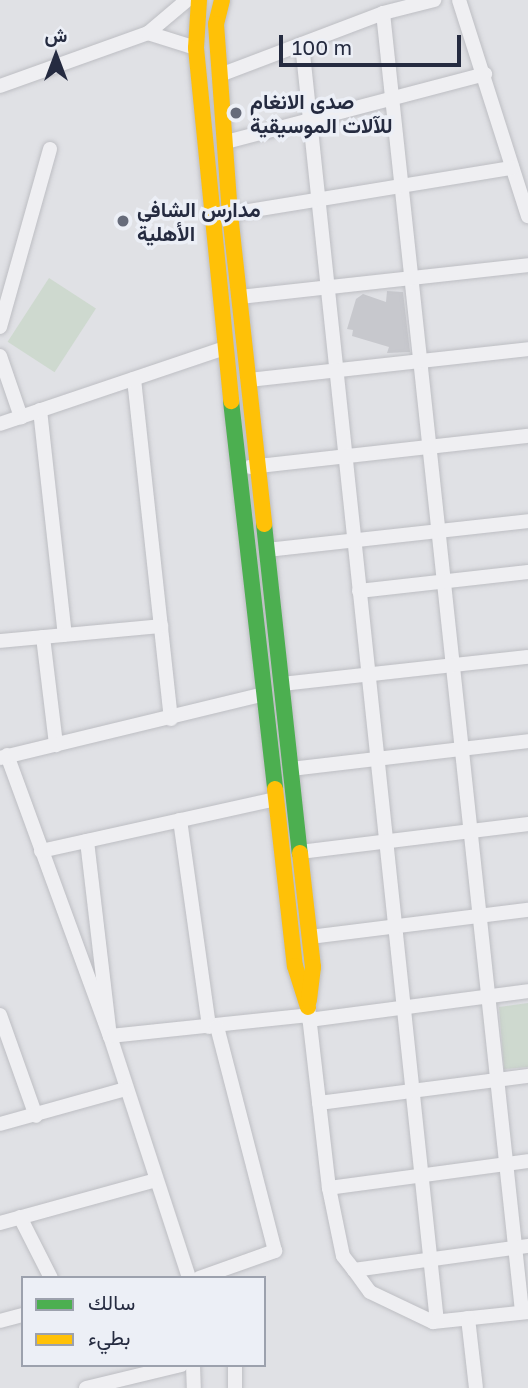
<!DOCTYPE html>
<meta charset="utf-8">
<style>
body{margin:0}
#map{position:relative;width:528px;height:1388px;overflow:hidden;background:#e0e1e5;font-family:"Golos Text",Vazirmatn,sans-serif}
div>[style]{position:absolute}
.green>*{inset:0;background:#ced9cf;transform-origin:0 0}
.building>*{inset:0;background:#c7c8cd}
.roads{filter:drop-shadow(0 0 2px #bdbec3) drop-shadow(0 0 2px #bdbec3)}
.street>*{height:14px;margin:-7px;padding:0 7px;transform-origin:7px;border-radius:7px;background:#efeff2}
.fast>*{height:16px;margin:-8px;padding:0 8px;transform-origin:8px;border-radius:8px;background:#4caf50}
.slow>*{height:16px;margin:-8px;padding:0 8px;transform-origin:8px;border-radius:8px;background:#ffc107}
.dots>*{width:19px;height:19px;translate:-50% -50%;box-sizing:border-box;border:4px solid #eceff6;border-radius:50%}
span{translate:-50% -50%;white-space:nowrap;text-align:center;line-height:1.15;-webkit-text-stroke:7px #eceff6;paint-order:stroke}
.poi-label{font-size:21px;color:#252b40;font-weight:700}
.left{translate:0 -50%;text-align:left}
.legend{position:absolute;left:21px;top:1276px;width:245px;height:91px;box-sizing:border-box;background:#eceff6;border:2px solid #9ca1ad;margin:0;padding:9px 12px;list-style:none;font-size:21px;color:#252b40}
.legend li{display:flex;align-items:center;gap:14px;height:35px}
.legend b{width:35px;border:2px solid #9ca1ad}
.north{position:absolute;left:21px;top:21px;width:70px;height:70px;-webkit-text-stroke:5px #eceff6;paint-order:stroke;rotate:0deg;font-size:19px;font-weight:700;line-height:28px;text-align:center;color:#252b40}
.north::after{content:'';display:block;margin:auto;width:24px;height:32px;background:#252b40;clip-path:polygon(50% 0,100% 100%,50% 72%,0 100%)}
.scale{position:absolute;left:279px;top:35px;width:182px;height:32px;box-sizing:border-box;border:4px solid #252b40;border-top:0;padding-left:9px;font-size:21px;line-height:24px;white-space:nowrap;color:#252b40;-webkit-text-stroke:5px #eceff6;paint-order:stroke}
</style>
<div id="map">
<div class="green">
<div style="left:49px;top:278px;width:56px;height:76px;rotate:33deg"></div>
<div style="clip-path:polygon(528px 1003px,528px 1067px,504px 1069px,499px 1007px)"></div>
</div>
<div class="building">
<div style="clip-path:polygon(387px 291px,403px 292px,410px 352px,387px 353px,389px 347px,352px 336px,353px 330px,347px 329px,356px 299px,363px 294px,386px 302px)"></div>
</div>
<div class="roads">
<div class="street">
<div style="left:459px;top:0;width:227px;rotate:72.3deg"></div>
<div style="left:383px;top:13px;width:1306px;rotate:83.89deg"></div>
<div style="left:148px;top:33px;width:50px;rotate:17.4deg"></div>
<div style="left:302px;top:44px;width:1284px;rotate:83.97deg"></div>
<div style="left:220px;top:75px;width:174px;rotate:-20.8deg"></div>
<div style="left:383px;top:13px;width:53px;rotate:-14.3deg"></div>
<div style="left:0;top:86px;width:157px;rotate:-19.7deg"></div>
<div style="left:148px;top:33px;width:51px;rotate:-40.2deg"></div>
<div style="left:226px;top:142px;width:268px;rotate:-14.7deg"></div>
<div style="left:230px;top:214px;width:286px;rotate:-9.3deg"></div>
<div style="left:240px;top:297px;width:290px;rotate:-6.3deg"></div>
<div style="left:0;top:327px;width:185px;rotate:-74.3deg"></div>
<div style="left:0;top:356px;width:65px;rotate:71deg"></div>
<div style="left:134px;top:379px;width:342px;rotate:83.8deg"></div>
<div style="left:249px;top:380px;width:281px;rotate:-6.3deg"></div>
<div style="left:40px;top:410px;width:226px;rotate:83.7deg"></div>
<div style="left:0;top:424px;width:237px;rotate:-18.7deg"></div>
<div style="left:250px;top:467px;width:280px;rotate:-6.4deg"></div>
<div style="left:267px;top:550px;width:263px;rotate:-6.3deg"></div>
<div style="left:359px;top:591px;width:170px;rotate:-6.4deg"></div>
<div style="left:43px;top:637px;width:109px;rotate:83.1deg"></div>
<div style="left:0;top:641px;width:162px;rotate:-5.3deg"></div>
<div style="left:282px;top:684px;width:247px;rotate:-6.3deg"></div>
<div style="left:7px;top:755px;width:299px;rotate:69.9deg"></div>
<div style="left:110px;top:1036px;width:255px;rotate:71.9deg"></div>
<div style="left:0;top:758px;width:272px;rotate:-13.6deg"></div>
<div style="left:291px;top:769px;width:239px;rotate:-6.7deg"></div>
<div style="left:180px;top:820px;width:209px;rotate:82deg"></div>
<div style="left:87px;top:841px;width:196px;rotate:83.3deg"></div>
<div style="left:110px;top:1036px;width:200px;rotate:-6deg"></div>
<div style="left:41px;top:851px;width:241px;rotate:-12.5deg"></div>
<div style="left:300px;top:852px;width:230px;rotate:-7deg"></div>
<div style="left:310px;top:937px;width:220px;rotate:-7.1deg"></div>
<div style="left:308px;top:1007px;width:182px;rotate:83.4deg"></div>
<div style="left:329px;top:1188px;width:69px;rotate:78.4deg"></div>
<div style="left:343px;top:1256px;width:18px;rotate:52deg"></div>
<div style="left:354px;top:1270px;width:27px;rotate:54deg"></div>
<div style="left:370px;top:1292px;width:70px;rotate:25.5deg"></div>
<div style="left:433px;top:1322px;width:96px;rotate:-6deg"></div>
<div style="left:0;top:1015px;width:107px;rotate:70.4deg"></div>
<div style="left:309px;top:1020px;width:221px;rotate:-7.5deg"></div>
<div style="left:319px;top:1103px;width:211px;rotate:-7.4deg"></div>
<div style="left:0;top:1124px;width:130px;rotate:-15.6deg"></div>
<div style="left:329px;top:1188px;width:201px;rotate:-7.7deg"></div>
<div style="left:20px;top:1217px;width:68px;rotate:63.1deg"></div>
<div style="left:0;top:1223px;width:162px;rotate:-15.4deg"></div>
<div style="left:354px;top:1270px;width:176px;rotate:-7.9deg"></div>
<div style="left:199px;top:1278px;width:81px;rotate:-19.6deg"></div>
<div style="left:275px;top:1251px;width:232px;rotate:-104.5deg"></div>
<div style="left:468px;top:1318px;width:70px;rotate:83.5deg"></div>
<div style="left:0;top:1321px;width:24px;rotate:-15deg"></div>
<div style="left:193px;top:1365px;width:23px;rotate:88deg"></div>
<div style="left:235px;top:1365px;width:23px;rotate:90deg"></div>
<div style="left:86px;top:1388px;width:98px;rotate:-13.6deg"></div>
</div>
<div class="fast">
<div style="left:231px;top:401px;width:390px;rotate:83.5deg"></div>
<div style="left:264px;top:524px;width:331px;rotate:83.8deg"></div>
</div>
<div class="slow">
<div style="left:199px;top:0;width:48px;rotate:93.6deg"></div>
<div style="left:196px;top:48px;width:355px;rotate:84.3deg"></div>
<div style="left:222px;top:0;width:25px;rotate:104deg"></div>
<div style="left:216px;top:24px;width:191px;rotate:85.8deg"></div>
<div style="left:230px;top:214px;width:312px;rotate:83.7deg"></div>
<div style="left:275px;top:789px;width:178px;rotate:83.6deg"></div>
<div style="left:295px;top:966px;width:43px;rotate:72.4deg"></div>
<div style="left:300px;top:853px;width:115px;rotate:83.5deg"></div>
<div style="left:313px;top:967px;width:34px;rotate:97deg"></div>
</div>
</div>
<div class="dots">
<div style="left:236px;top:113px;background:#666b7a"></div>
<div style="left:123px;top:221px;background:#666b7a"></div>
</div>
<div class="poi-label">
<span class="left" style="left:250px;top:113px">صدى الانغام<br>للآلات الموسيقية</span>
<span class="left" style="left:137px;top:221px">مدارس الشافي<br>الأهلية</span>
</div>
<ul class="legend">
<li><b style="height:9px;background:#4caf50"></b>سالك</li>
<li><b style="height:9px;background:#ffc107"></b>بطيء</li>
</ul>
<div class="north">ش</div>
<div class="scale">100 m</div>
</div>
